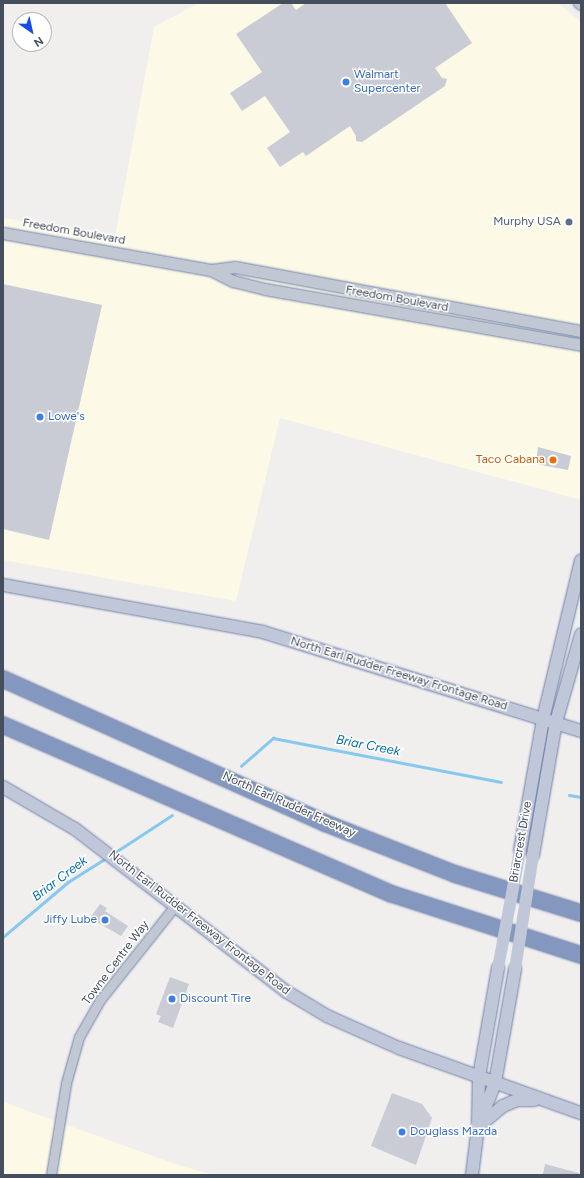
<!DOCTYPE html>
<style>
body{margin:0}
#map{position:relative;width:584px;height:1178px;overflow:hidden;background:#f1eeee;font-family:Figtree,sans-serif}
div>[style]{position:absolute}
.commercial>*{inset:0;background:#fcf9e6}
.stream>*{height:2.5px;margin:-1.25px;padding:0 1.25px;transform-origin:1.25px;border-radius:1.25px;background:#86c8ee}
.building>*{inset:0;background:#c9ccd4}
.roads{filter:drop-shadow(0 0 1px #6f82aa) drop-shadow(0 0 1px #6f82aa)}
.minor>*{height:9px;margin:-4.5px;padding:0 4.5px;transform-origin:4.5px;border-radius:4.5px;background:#c1c7d3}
.tertiary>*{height:11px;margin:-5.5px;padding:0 5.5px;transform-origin:5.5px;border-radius:5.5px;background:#c1c7d3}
.secondary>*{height:12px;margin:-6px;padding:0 6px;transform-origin:6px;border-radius:6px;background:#c0c7d8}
.motorway>*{height:16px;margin:-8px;padding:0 8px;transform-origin:8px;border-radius:8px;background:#8497be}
.secondary-bridge>*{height:12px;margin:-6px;padding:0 6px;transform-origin:6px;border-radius:6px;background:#c0c7d8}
.dots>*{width:11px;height:11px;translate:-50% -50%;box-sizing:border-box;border:2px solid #fff;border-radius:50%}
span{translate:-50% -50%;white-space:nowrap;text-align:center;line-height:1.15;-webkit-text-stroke:3px #fff;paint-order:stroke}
.shop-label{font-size:12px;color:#366cbe}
.left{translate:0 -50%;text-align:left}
.right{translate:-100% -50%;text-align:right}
.service-label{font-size:12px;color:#4e5e75}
.street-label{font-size:12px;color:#454e5c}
.food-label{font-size:12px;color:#c56008}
.water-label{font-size:13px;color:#0870ac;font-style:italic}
.frame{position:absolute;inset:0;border:4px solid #454e5c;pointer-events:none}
.north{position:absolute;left:12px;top:12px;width:40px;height:40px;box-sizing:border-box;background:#fff;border:1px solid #b5b8be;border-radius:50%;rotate:146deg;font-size:11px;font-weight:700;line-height:16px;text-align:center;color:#454e5c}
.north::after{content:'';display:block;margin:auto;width:14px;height:18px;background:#144ee4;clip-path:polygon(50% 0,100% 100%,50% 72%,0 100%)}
</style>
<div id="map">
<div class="commercial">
<div style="clip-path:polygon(199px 3px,558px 3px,581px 22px,581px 500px,280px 418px,236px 601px,3px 560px,3px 218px,115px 237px,154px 27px)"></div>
<div style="clip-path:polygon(3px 1102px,178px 1165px,215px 1175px,3px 1175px)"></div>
</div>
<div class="stream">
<div style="left:241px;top:766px;width:43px;rotate:-41.2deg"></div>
<div style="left:273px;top:738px;width:232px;rotate:10.9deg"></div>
<div style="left:569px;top:795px;width:12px;rotate:9deg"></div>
<div style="left:114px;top:853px;width:69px;rotate:-33.2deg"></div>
<div style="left:3px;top:937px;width:85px;rotate:-40.2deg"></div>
<div style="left:68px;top:882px;width:45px;rotate:-32.3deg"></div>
</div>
<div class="building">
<div style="clip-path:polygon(283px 3px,291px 3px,296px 10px,306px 3px,445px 3px,472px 43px,435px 68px,442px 78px,447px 79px,445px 86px,362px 142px,356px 141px,356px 136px,350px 126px,306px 156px,303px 152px,280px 167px,267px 148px,290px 132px,265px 96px,242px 111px,230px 93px,262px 72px,236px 34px)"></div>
<div style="clip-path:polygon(3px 284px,102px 305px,49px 540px,3px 529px)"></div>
<div style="clip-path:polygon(538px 447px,571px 456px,568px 470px,536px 464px)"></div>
<div style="clip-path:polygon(100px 904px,107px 908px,105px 911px,128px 926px,121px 936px,90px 918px)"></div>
<div style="clip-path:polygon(170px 977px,189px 984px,173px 1028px,158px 1022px,161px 1016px,156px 1014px)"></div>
<div style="clip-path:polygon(392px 1093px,422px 1104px,432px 1118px,416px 1165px,371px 1146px)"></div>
<div style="clip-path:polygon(545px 1164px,579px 1173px,579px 1175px,543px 1174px)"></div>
</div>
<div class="roads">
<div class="minor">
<div style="left:578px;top:3px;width:4px;rotate:34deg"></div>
<div style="left:51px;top:1175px;width:93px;rotate:-80.7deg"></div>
<div style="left:66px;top:1083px;width:48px;rotate:-74.2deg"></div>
<div style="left:79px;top:1037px;width:43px;rotate:-60.4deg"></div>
<div style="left:100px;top:1000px;width:119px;rotate:-51.5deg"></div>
</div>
<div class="tertiary">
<div style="left:3px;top:233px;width:211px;rotate:10.1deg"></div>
<div style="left:211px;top:270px;width:24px;rotate:-7deg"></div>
<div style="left:235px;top:267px;width:352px;rotate:10.5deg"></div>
<div style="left:211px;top:270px;width:25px;rotate:27deg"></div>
<div style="left:233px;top:281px;width:33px;rotate:14deg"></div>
<div style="left:265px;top:289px;width:321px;rotate:10deg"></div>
</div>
<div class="secondary">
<div style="left:3px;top:585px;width:264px;rotate:10.2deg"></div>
<div style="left:263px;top:632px;width:333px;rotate:17.3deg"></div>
<div style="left:3px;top:787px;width:83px;rotate:30.3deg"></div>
<div style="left:75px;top:829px;width:267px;rotate:37.6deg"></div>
<div style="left:287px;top:992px;width:47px;rotate:31deg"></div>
<div style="left:327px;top:1016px;width:79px;rotate:24deg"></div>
<div style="left:399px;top:1048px;width:193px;rotate:19.7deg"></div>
<div style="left:520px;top:850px;width:133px;rotate:-80deg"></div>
<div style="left:543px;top:719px;width:163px;rotate:-76.5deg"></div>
<div style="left:533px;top:855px;width:135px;rotate:-80.2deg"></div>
<div style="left:556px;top:722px;width:91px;rotate:-74deg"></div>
<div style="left:481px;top:1118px;width:38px;rotate:-68deg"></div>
<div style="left:495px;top:1083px;width:116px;rotate:-80deg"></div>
<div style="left:479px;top:1126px;width:31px;rotate:-40deg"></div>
<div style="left:503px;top:1106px;width:15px;rotate:-23deg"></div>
<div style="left:517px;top:1100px;width:17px"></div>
<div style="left:472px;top:1175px;width:48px;rotate:-82.9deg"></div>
<div style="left:478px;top:1127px;width:50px;rotate:-88.9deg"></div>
<div style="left:479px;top:1077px;width:111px;rotate:-80.1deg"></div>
</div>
<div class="motorway">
<div style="left:3px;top:679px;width:353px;rotate:24.1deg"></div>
<div style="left:325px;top:823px;width:140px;rotate:21.4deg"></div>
<div style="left:455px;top:874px;width:132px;rotate:17.2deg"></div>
<div style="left:3px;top:725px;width:424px;rotate:23.5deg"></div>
<div style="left:392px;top:894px;width:199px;rotate:17.9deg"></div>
</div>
</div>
<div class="secondary-bridge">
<div style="left:498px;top:968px;width:120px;rotate:-79.4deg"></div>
<div style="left:515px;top:969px;width:115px;rotate:-81deg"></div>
</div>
<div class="dots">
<div style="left:346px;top:82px;background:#3f7fe0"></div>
<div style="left:569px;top:222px;background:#5c6f8a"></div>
<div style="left:40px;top:417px;background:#3f7fe0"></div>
<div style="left:553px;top:460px;background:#e8710a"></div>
<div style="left:105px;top:920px;background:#3f7fe0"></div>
<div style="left:172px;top:999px;background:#3f7fe0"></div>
<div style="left:402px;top:1132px;background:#3f7fe0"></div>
</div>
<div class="shop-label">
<span class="left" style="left:354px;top:82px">Walmart<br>Supercenter</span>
<span class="left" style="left:48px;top:417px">Lowe's</span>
<span class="right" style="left:97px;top:920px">Jiffy Lube</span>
<span class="left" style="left:180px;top:999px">Discount Tire</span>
<span class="left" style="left:410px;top:1132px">Douglass Mazda</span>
</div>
<div class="service-label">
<span class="right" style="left:561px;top:222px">Murphy USA</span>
</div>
<div class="street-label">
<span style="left:74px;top:232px;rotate:10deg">Freedom Boulevard</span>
<span style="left:397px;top:299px;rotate:10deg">Freedom Boulevard</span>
<span style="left:399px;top:674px;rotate:17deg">North Earl Rudder Freeway Frontage Road</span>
<span style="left:289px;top:805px;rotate:24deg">North Earl Rudder Freeway</span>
<span style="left:521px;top:842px;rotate:-80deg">Briarcrest Drive</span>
<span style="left:199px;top:923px;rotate:38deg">North Earl Rudder Freeway Frontage Road</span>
<span style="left:116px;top:963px;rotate:-53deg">Towne Centre Way</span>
</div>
<div class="food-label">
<span class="right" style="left:545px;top:460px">Taco Cabana</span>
</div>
<div class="water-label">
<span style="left:368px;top:746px;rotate:11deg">Briar Creek</span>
<span style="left:60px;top:879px;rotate:-37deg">Briar Creek</span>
</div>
<div class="frame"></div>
<div class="north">N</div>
</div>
